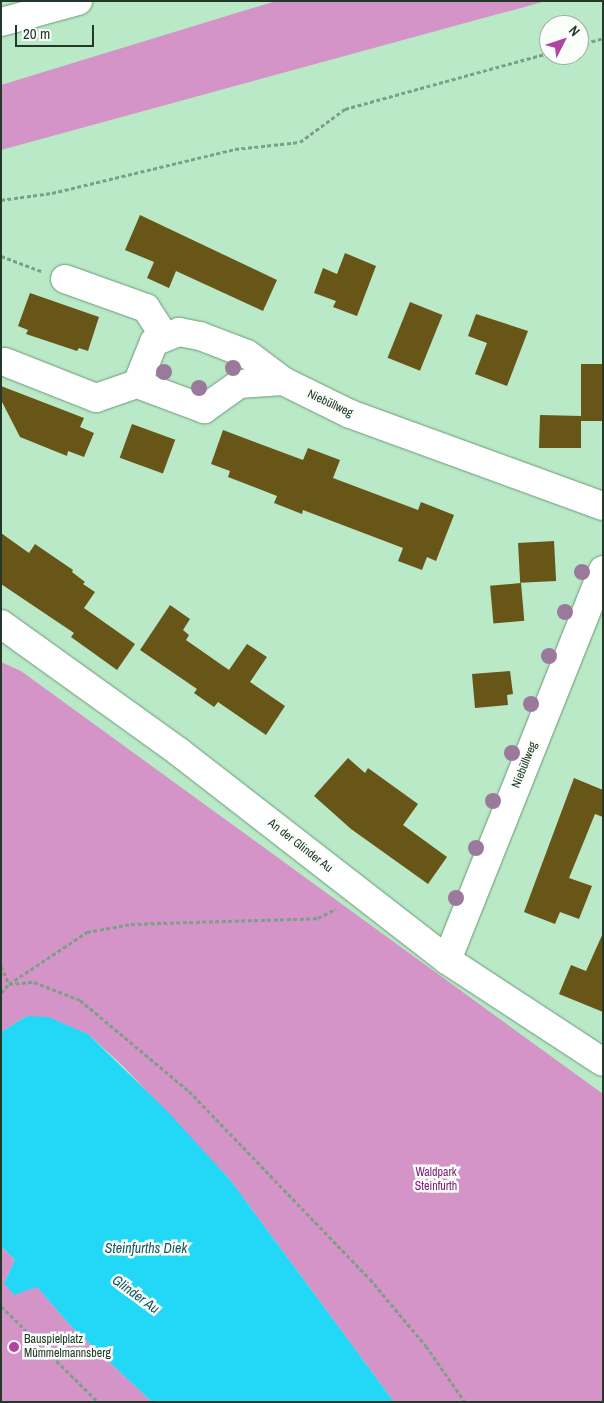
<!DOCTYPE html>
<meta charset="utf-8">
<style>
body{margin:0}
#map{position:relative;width:604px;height:1403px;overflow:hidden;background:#b9e9c6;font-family:"Archivo Narrow",sans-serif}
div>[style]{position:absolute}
.green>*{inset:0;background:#d494c8}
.water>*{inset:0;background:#22d8f6}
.building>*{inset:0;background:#675617;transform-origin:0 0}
.path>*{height:3px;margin-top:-1.5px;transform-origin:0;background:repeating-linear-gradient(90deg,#7ca086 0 4px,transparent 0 6.5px)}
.roads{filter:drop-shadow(0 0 1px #6c9979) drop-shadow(0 0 1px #6c9979)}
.minor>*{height:28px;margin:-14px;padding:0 14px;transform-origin:14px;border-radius:14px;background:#fff}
.highway>*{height:28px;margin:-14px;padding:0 14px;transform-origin:14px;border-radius:14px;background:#fff}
.trees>*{width:16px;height:16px;margin:-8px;border-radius:50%;background:#9b799b}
.dots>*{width:14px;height:14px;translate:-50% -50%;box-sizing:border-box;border:2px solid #f9fefa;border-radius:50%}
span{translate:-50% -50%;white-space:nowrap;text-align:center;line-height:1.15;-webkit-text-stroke:5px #f9fefa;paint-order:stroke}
.street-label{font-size:12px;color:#243729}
.park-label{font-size:12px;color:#831e78}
.poi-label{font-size:12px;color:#243729}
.left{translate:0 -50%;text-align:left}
.water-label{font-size:14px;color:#125663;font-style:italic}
.frame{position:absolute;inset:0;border:2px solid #243729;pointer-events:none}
.north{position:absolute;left:539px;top:15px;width:50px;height:50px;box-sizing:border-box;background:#f9fefa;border:1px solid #a4aea6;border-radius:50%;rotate:49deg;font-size:14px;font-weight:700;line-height:20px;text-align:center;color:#243729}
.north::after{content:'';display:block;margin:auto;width:18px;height:22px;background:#b143a2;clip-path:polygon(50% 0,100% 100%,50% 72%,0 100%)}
.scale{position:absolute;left:15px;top:25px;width:79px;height:22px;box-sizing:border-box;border:2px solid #243729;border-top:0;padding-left:6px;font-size:15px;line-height:18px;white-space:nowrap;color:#243729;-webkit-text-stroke:4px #f9fefa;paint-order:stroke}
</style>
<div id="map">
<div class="green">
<div style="clip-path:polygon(276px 1px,546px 1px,1px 150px,1px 85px)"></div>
<div style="clip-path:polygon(1px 662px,21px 671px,603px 1094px,603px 1402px,394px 1402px,231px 1181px,123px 1066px,88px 1034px,27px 1016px,1px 1032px)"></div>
<div style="clip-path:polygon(1px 1246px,15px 1260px,4px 1283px,37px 1287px,70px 1325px,152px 1402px,1px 1402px)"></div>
</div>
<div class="water">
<div style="clip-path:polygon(27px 1016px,48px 1017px,88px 1034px,168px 1112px,231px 1181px,394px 1402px,152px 1402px,70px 1325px,37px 1287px,14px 1295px,4px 1283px,15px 1260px,1px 1246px,1px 1032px)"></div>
</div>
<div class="building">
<div style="clip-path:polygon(140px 215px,277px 280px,263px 311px,176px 271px,169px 288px,147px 278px,154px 262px,125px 250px)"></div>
<div style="clip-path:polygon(345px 253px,376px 266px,357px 316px,333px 307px,336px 301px,314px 293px,323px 268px,337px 274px)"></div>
<div style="clip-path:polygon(30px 293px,99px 317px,88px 351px,79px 348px,77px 351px,26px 334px,28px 330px,18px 326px)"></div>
<div style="left:410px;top:302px;width:35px;height:60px;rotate:22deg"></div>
<div style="clip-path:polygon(476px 314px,528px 331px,507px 386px,475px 374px,487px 343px,468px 336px)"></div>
<div style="clip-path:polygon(581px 364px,602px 364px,603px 421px,581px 421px,581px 448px,539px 448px,540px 415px,581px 416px)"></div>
<div style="clip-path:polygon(1px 386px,84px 418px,80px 427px,94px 433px,84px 457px,68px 451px,67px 456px,20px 437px,1px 400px)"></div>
<div style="left:132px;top:424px;width:46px;height:36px;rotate:20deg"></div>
<div style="clip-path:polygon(223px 430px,303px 460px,308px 448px,340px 460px,333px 478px,418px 510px,421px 502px,454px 515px,436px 561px,427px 557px,422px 570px,398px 561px,403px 548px,303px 510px,302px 514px,274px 503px,277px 496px,228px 477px,230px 471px,211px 464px)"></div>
<div style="clip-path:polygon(1px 533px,29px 553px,35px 544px,73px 570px,72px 572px,85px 582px,83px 584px,95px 592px,84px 608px,135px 644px,117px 670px,71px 637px,74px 633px,1px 584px)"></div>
<div style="left:554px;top:541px;width:40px;height:36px;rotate:87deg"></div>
<div style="left:521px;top:583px;width:38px;height:31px;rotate:85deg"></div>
<div style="clip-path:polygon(170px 605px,190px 619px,183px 630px,189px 635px,186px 640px,229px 670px,247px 644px,267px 657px,250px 682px,285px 706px,266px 735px,218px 702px,214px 707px,194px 693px,197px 689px,140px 650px)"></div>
<div style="clip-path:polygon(510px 671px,513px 694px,507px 695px,508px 705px,475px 708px,472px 674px)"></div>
<div style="clip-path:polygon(348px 758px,365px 773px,368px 768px,418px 804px,403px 825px,447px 857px,428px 884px,351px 829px,314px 796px)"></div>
<div style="clip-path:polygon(574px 778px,603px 790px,603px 817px,595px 814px,569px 878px,592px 886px,579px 919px,560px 912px,555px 924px,524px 912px)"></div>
<div style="clip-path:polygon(603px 933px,603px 1012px,559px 994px,571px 965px,586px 971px)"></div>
</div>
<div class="path">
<div style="left:579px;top:45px;width:25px;rotate:-16deg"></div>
<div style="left:1px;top:200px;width:51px;rotate:-7.8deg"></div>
<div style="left:52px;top:193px;width:188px;rotate:-13.5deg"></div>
<div style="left:235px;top:149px;width:65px;rotate:-6.1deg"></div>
<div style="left:300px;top:142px;width:56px;rotate:-36.3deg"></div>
<div style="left:345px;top:109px;width:212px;rotate:-15.4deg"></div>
<div style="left:1px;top:256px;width:43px;rotate:20.6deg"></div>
<div style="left:1px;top:966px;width:20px;rotate:66deg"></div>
<div style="left:9px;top:984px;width:25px;rotate:-5deg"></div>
<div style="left:34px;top:982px;width:49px;rotate:21.4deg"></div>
<div style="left:80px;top:1000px;width:142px;rotate:39.9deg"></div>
<div style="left:189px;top:1091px;width:261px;rotate:46.1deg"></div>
<div style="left:370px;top:1279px;width:87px;rotate:50.1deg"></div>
<div style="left:426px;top:1346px;width:68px;rotate:55.1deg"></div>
<div style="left:1px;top:993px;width:12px;rotate:-48deg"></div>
<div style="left:9px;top:984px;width:94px;rotate:-33.7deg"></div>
<div style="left:87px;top:932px;width:45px;rotate:-10.3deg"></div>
<div style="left:131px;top:924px;width:187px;rotate:-1.8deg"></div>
<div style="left:318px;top:918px;width:20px;rotate:-27deg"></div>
<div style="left:1px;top:1306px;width:136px;rotate:44.7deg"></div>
</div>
<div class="roads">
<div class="minor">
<div style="left:65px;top:279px;width:86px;rotate:19.7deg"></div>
<div style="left:146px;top:308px;width:33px;rotate:57deg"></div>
<div style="left:5px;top:362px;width:98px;rotate:21.6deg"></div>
<div style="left:96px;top:398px;width:43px;rotate:-18.9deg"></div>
<div style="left:137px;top:384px;width:72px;rotate:20.5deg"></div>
<div style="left:204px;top:409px;width:43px;rotate:-35.5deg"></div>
<div style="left:239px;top:384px;width:44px;rotate:-3.9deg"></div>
<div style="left:137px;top:384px;width:45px;rotate:-68deg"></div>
<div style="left:154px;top:342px;width:27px;rotate:-22deg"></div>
<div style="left:179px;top:332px;width:21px;rotate:11deg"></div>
<div style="left:200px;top:336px;width:50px;rotate:21deg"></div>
<div style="left:247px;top:354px;width:45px;rotate:36.9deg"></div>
<div style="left:283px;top:381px;width:75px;rotate:26.2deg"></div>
<div style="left:350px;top:414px;width:269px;rotate:20deg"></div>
<div style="left:1px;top:624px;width:219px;rotate:35.7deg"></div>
<div style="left:179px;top:752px;width:339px;rotate:37.8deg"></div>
<div style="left:447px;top:960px;width:186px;rotate:33.2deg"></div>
<div style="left:447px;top:960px;width:420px;rotate:-68.2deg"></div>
</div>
<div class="highway">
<div style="left:1px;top:22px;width:80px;rotate:-15.3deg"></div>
</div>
</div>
<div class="trees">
<div style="left:233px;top:368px"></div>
<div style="left:164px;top:372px"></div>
<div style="left:199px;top:388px"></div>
<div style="left:582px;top:572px"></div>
<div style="left:565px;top:612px"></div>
<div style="left:549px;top:656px"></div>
<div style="left:531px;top:704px"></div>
<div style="left:512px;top:753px"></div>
<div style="left:493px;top:801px"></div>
<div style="left:476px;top:848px"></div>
<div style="left:456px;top:898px"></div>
</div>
<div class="dots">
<div style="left:14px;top:1347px;background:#b143a2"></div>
</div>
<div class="street-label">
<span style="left:330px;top:404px;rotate:25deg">Niebüllweg</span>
<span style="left:525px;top:765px;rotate:-68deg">Niebüllweg</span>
<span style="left:300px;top:846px;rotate:38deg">An der Glinder Au</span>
</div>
<div class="park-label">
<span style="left:436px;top:1180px">Waldpark<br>Steinfurth</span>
</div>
<div class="poi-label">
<span class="left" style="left:24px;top:1347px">Bauspielplatz<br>Mümmelmannsberg</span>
</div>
<div class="water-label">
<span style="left:146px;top:1248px">Steinfurths Diek</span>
<span style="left:136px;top:1294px;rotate:36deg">Glinder Au</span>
</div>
<div class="frame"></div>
<div class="north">N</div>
<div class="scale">20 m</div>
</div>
